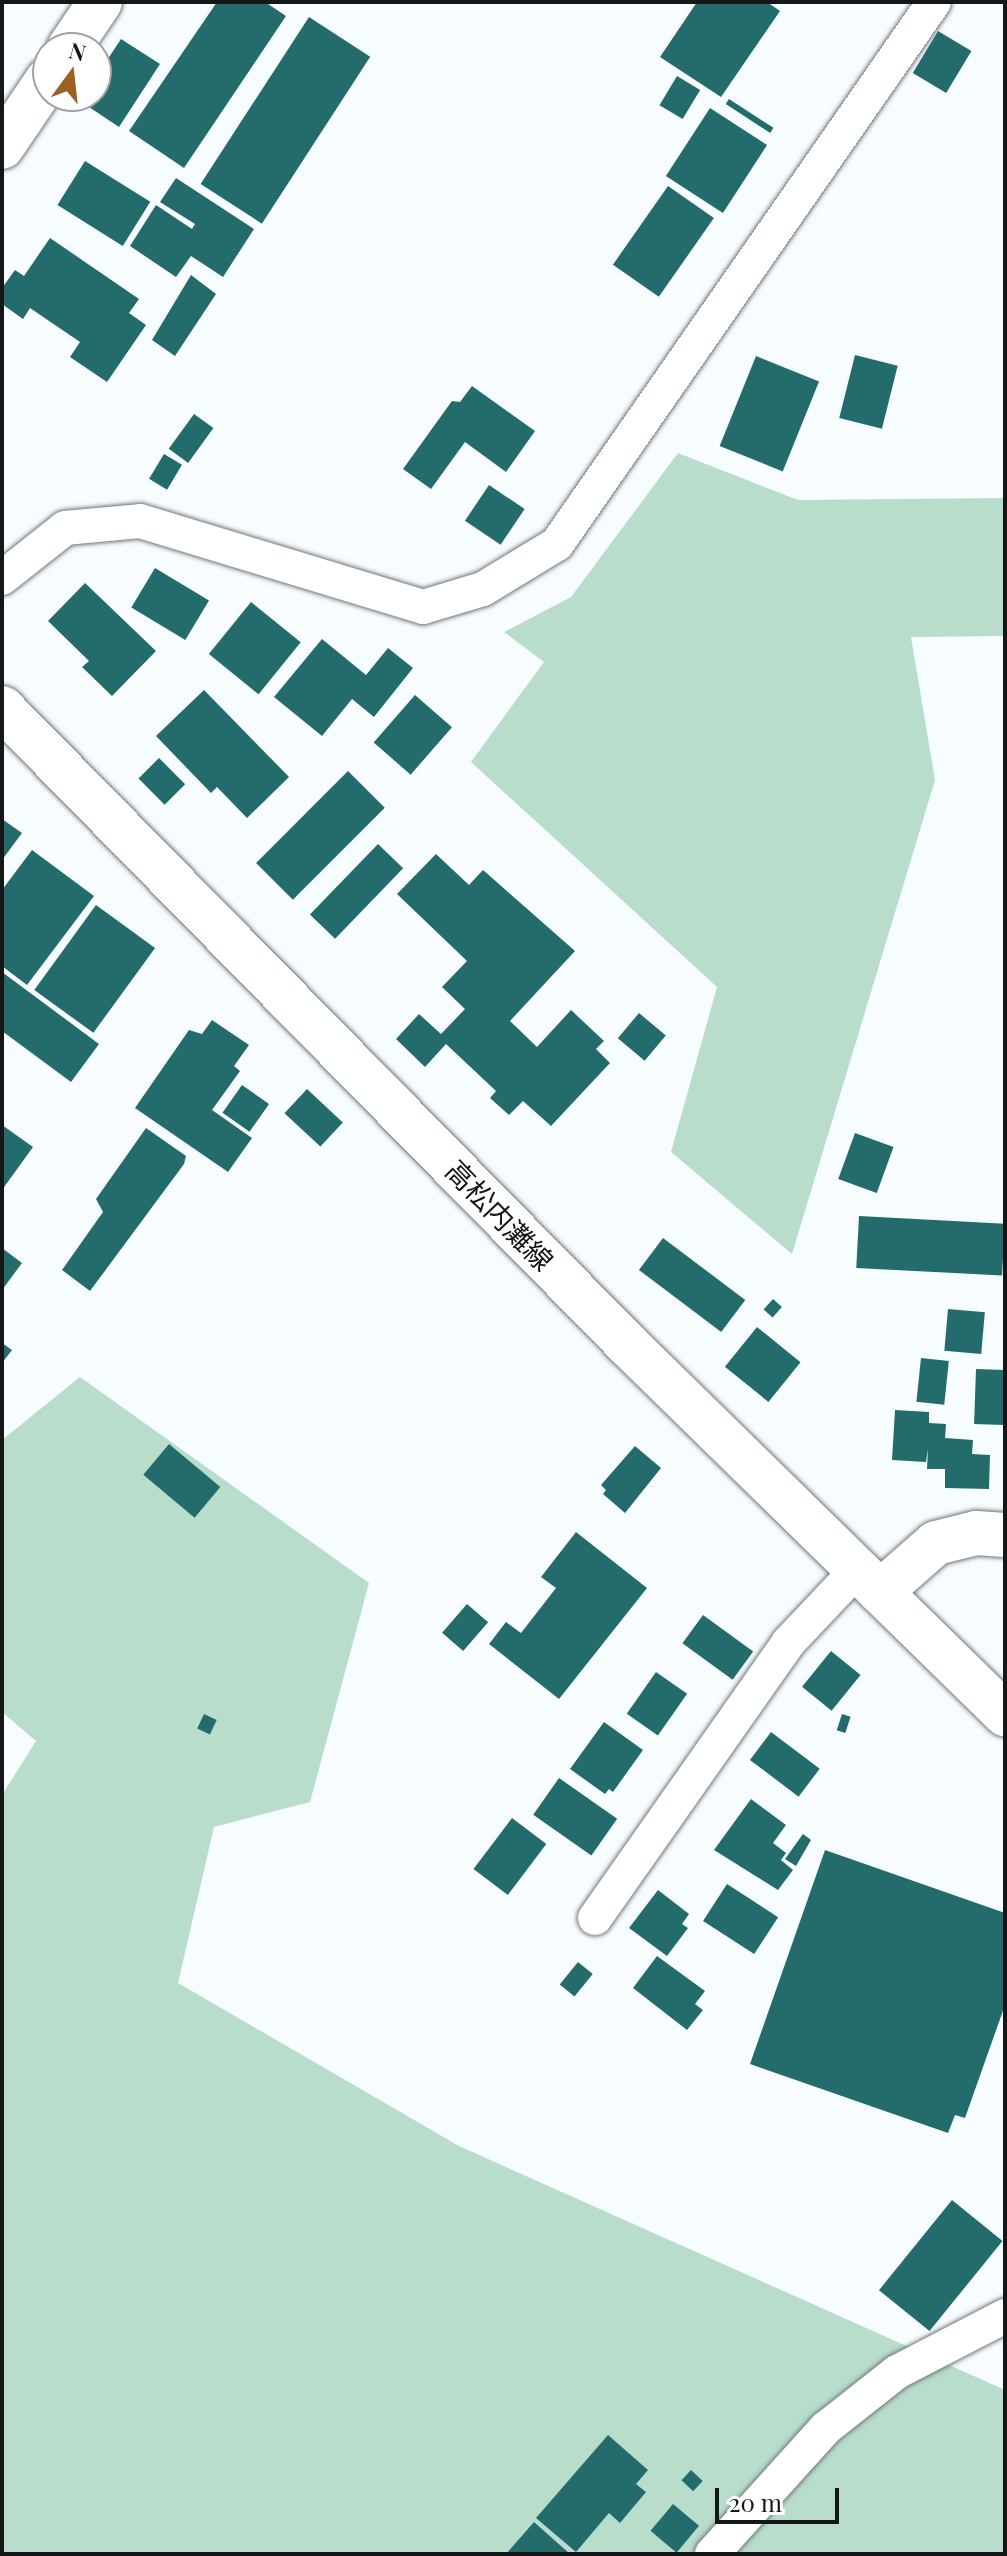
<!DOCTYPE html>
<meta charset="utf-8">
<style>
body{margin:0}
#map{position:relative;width:1007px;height:2556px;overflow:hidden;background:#f6fcff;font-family:"Playfair Display","Noto Sans JP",serif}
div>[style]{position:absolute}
.green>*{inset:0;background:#b8ddca}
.building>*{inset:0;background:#246c6c;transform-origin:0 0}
.roads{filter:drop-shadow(0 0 2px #71787b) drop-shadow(0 0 2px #71787b)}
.street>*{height:34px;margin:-17px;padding:0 17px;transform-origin:17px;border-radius:17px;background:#fff}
.secondary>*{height:44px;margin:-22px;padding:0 22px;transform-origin:22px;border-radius:22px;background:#fff}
span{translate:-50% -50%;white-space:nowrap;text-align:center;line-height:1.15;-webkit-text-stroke:8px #fff;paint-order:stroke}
.street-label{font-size:28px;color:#141718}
.frame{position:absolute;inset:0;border:4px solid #141718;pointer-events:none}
.north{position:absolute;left:32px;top:32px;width:80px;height:80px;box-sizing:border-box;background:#fff;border:2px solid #a1a2a3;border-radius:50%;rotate:15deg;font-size:22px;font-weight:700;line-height:32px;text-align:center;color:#141718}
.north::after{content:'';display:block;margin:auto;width:28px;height:36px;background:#9b6120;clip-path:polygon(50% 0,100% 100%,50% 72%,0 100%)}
.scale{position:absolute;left:715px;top:2488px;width:124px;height:36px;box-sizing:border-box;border:4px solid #141718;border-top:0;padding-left:10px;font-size:24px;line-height:28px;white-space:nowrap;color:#141718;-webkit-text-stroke:6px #fff;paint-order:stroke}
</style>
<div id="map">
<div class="green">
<div style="clip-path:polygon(678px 453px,798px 500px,1005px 498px,1005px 636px,911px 637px,935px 780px,792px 1254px,671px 1152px,717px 987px,471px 762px,544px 662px,504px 632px,571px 597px)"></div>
<div style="clip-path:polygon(80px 1377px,369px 1583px,310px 1802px,214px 1827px,178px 1983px,459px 2146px,1005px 2390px,1005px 2554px,2px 2554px,2px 1795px,36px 1741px,2px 1712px,2px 1440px)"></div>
</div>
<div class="building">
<div style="clip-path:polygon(217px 2px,265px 2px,286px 16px,184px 168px,129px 131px)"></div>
<div style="clip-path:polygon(697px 2px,767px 2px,780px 11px,721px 97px,660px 57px)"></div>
<div style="left:309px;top:17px;width:73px;height:199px;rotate:33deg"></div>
<div style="left:938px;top:31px;width:39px;height:49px;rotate:31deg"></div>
<div style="clip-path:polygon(121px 39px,160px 64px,119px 127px,80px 101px,96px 96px,96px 77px)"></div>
<div style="left:677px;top:76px;width:27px;height:34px;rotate:31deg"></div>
<div style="left:729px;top:99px;width:53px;height:6px;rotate:33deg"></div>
<div style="left:710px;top:108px;width:68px;height:81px;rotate:33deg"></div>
<div style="left:85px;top:161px;width:77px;height:52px;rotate:32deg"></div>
<div style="clip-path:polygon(176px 178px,254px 229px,223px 277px,191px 256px,176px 277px,130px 246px,156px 205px,192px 229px,195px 224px,160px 202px)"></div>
<div style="left:668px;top:186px;width:56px;height:96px;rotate:35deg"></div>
<div style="clip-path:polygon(50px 238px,139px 299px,129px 313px,146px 325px,107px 382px,70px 357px,80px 342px,30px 308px,23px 319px,2px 304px,2px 288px,15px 270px,24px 276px)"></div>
<div style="clip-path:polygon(191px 275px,216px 294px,175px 356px,152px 340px)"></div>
<div style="left:855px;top:355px;width:44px;height:65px;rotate:14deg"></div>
<div style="left:756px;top:356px;width:68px;height:97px;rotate:22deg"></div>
<div style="clip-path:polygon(472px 386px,535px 431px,506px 472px,465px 442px,431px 489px,403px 469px,452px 401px,460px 402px)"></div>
<div style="left:194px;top:414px;width:24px;height:43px;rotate:36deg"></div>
<div style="left:164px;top:454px;width:21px;height:29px;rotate:31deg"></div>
<div style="left:489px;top:485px;width:43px;height:43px;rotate:34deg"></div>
<div style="left:155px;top:568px;width:63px;height:46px;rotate:31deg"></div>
<div style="clip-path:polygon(85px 583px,156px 651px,112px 696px,82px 667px,89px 661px,48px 621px)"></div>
<div style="left:251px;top:602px;width:64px;height:67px;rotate:39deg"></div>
<div style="clip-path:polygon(322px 639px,366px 675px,388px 648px,413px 668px,374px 717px,352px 699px,322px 736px,274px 697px)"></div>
<div style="clip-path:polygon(204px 690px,289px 777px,247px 818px,217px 787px,211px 793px,156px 736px)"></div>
<div style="left:415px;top:695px;width:49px;height:63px;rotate:41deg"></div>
<div style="left:159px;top:758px;width:37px;height:29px;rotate:45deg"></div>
<div style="left:348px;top:771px;width:52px;height:130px;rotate:45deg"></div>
<div style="clip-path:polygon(2px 819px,22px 833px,2px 860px)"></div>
<div style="left:378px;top:844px;width:35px;height:98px;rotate:44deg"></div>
<div style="clip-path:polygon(32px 850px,94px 896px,27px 985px,2px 966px,2px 890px)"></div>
<div style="clip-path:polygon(436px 854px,469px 885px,483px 870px,575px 951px,510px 1021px,537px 1047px,571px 1010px,604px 1041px,596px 1049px,610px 1063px,551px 1126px,523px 1101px,509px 1115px,490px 1098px,496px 1091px,446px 1044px,425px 1067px,396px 1039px,419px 1014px,441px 1034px,465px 1009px,442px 987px,467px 961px,397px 894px)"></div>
<div style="left:96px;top:905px;width:73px;height:105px;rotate:36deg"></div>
<div style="clip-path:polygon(2px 972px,99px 1044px,71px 1082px,2px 1031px)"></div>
<div style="left:639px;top:1013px;width:35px;height:33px;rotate:40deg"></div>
<div style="clip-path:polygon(212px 1020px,249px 1045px,234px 1066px,240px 1071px,212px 1110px,252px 1138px,228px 1172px,135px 1108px,189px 1030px,202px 1034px)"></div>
<div style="left:242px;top:1085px;width:33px;height:34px;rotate:35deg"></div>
<div style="left:307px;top:1089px;width:49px;height:33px;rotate:43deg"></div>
<div style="clip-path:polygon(2px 1125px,33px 1147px,2px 1190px)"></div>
<div style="clip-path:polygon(146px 1128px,186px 1156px,184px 1164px,90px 1291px,62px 1270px,103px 1212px,96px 1199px)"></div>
<div style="left:855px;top:1133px;width:41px;height:49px;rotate:20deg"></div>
<div style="left:859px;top:1216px;width:146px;height:52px;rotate:3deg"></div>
<div style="left:663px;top:1238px;width:103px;height:40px;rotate:37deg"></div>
<div style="clip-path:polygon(2px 1248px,22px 1263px,2px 1290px)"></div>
<div style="left:773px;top:1299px;width:12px;height:14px;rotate:42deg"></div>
<div style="left:948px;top:1309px;width:37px;height:42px;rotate:5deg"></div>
<div style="left:757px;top:1327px;width:56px;height:51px;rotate:39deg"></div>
<div style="clip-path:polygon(2px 1343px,12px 1350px,2px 1363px)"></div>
<div style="left:921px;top:1358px;width:28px;height:44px;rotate:6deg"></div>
<div style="left:976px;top:1369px;width:29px;height:55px;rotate:2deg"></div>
<div style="clip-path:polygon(895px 1410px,929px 1412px,929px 1423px,946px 1424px,945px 1438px,973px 1440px,972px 1454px,990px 1455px,989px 1489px,945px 1488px,945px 1469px,927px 1469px,928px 1449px,926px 1462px,892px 1460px)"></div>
<div style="left:169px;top:1444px;width:67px;height:40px;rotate:40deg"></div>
<div style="clip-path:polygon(635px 1446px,661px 1468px,625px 1513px,603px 1494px,606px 1490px,601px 1485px)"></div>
<div style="clip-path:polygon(576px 1532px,647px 1588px,559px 1699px,489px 1644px,506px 1622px,521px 1633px,556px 1588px,541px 1577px)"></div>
<div style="left:467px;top:1604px;width:28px;height:38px;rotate:41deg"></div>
<div style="left:703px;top:1615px;width:62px;height:35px;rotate:36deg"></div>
<div style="left:831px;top:1651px;width:38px;height:46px;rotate:39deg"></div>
<div style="left:656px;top:1672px;width:38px;height:51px;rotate:35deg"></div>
<div style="left:204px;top:1714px;width:14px;height:16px;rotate:25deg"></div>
<div style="left:842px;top:1714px;width:9px;height:17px;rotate:18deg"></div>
<div style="clip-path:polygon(604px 1722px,643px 1750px,613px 1792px,609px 1789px,605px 1794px,570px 1769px)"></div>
<div style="left:771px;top:1732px;width:61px;height:35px;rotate:37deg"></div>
<div style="left:559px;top:1778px;width:71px;height:45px;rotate:35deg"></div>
<div style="clip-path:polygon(751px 1799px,786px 1825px,773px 1843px,786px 1853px,781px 1860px,793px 1870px,778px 1890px,714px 1850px)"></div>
<div style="left:512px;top:1818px;width:43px;height:64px;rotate:37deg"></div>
<div style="clip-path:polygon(803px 1834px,811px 1840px,796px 1866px,785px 1859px)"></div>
<div style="clip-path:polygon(825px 1850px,1005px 1913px,1005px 2005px,965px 2118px,955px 2115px,948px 2133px,750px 2064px)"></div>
<div style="left:727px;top:1884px;width:61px;height:44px;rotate:33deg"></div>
<div style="clip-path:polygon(658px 1890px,689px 1914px,682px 1924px,688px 1928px,667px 1956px,629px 1928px)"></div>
<div style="clip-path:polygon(657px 1956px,705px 1991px,695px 2004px,703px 2010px,687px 2030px,633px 1988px)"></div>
<div style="left:578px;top:1962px;width:19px;height:29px;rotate:39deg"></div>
<div style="left:952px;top:2200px;width:65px;height:116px;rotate:39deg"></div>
<div style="clip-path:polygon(608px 2435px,648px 2470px,636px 2484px,646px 2492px,620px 2523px,609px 2513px,576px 2552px,536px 2518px)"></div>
<div style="left:691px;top:2470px;width:16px;height:14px;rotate:43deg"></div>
<div style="left:673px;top:2504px;width:34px;height:35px;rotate:40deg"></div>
<div style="clip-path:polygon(534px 2522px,570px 2554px,506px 2554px)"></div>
</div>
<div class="roads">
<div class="street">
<div style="left:2px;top:578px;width:80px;rotate:-38.4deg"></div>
<div style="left:65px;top:528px;width:75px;rotate:-5.3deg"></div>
<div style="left:140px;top:521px;width:296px;rotate:16.9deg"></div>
<div style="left:423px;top:607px;width:63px;rotate:-16.7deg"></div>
<div style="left:483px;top:589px;width:87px;rotate:-31.3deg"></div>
<div style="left:557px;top:544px;width:660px;rotate:-55.18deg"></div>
<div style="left:595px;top:1918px;width:336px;rotate:-54.9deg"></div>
<div style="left:788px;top:1643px;width:102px;rotate:-46.6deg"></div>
<div style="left:712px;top:2554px;width:170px;rotate:-47.9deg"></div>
<div style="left:826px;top:2428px;width:90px;rotate:-38.3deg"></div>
<div style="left:897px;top:2372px;width:122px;rotate:-27.4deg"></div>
</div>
<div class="secondary">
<div style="left:69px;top:48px;width:55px;rotate:-56deg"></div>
<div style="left:2px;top:147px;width:82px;rotate:-55.9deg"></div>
<div style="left:2px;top:708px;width:893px;rotate:45.5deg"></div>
<div style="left:628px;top:1345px;width:528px;rotate:44.39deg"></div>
<div style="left:880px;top:1592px;width:74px;rotate:-41.2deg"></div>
<div style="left:936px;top:1543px;width:41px;rotate:-14deg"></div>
<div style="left:976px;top:1533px;width:29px;rotate:4deg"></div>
</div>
</div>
<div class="street-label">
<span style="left:500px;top:1215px;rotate:46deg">高松内灘線</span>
</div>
<div class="frame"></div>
<div class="north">N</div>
<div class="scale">20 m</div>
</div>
